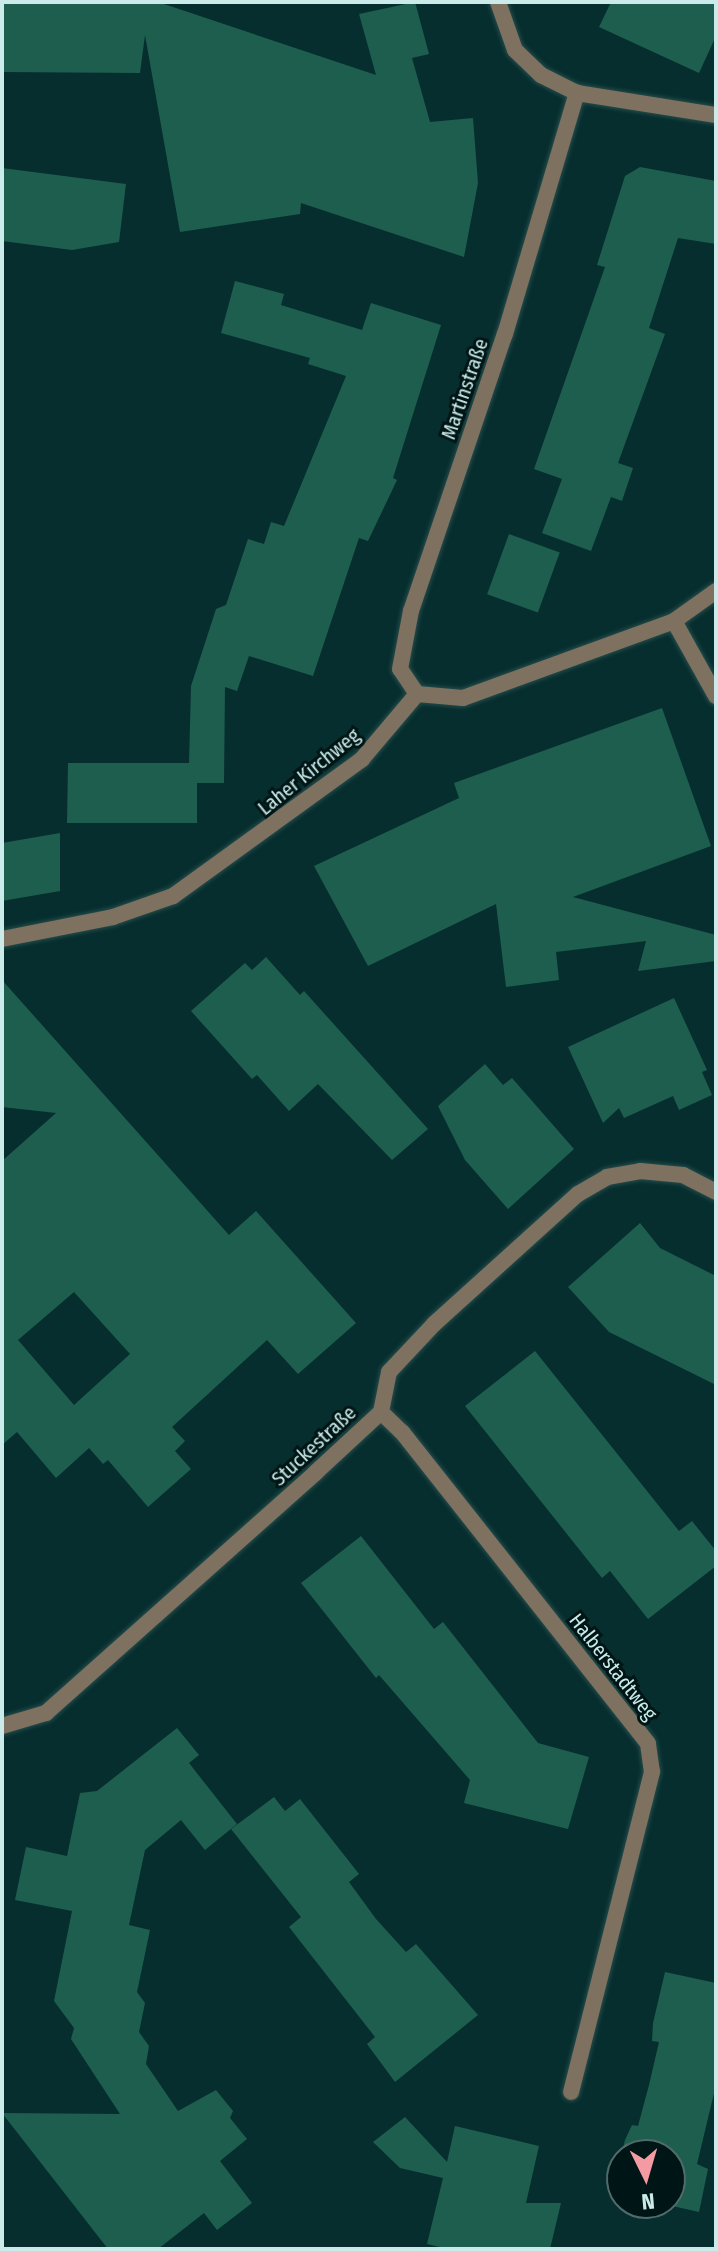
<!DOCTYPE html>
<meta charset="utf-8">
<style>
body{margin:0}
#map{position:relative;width:718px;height:2251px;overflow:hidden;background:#072e2e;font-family:"Fira Sans Condensed",sans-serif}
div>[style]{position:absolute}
.building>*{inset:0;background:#1d5e4f;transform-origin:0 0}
.roads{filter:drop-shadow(0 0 2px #264c4c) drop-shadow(0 0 2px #264c4c)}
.lane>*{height:16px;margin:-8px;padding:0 8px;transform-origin:8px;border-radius:8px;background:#7e715f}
.street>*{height:16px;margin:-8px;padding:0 8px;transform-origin:8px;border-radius:8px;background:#7e715f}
span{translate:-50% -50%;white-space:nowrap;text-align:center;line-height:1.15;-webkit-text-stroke:6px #001515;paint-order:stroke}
.street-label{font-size:20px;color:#caebea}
.frame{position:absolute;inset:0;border:4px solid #caebea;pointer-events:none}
.north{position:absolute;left:606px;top:2139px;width:80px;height:80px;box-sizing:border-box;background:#001515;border:2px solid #516b6a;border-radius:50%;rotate:175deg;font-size:22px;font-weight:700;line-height:32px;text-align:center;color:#caebea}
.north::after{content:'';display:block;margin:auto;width:28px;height:36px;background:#f49aa2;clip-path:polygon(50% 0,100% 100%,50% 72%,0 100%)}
</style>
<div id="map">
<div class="building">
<div style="clip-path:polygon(2px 2px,158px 2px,376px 75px,359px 14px,415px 2px,429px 54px,412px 58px,430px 122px,473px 118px,478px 183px,464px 257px,301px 203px,300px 214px,180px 232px,145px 35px,140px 73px,2px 72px)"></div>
<div style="clip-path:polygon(611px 2px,716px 2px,716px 36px,699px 73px,599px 27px)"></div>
<div style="clip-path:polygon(640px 167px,716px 181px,716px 244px,678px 238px,649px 328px,665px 334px,618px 463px,633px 468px,622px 501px,611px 497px,591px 551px,542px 533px,562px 479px,534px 469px,605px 267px,597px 265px,625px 176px)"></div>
<div style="clip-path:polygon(2px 168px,126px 184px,119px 242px,72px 250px,2px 241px)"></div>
<div style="clip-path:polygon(235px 281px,284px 294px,281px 305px,362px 330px,371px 303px,441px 325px,393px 478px,397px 480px,368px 541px,359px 538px,313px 676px,249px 656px,237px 691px,225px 687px,224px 783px,197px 783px,197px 823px,67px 823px,68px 763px,189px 763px,191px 686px,216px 609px,226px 605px,248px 539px,264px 544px,271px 522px,284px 526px,346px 376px,308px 364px,310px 358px,221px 333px)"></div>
<div style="left:509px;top:534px;width:54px;height:64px;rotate:20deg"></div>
<div style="clip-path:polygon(662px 708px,711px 846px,573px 897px,716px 935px,716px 961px,638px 971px,646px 941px,556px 952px,559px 980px,506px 987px,496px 904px,368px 966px,314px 866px,459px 798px,454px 783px)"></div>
<div style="clip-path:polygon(60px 833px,60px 891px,2px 901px,2px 843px)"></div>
<div style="clip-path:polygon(266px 957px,300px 995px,304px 991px,428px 1129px,392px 1160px,318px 1084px,289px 1111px,257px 1075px,252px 1079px,191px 1011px,245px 963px,252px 970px)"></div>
<div style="clip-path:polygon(evenodd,2px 980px,229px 1235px,256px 1211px,356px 1323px,298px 1374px,267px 1340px,172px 1427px,185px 1441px,175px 1451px,191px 1469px,148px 1507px,108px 1460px,103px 1464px,89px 1448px,56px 1478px,17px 1432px,2px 1445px,2px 1161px,56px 1113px,2px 1107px,2px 980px,74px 1292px,130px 1354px,74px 1405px,18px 1340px,74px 1292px)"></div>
<div style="clip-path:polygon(674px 998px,707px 1070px,702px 1072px,712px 1095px,679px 1110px,673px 1096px,624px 1118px,619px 1108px,603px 1123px,568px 1047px)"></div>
<div style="clip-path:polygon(485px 1064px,503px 1085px,512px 1078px,574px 1149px,508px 1209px,465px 1160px,438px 1106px)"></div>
<div style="clip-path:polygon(640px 1223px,660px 1248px,716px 1276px,716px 1385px,609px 1332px,568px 1287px)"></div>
<div style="clip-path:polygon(535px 1351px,679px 1531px,692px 1521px,716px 1551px,716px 1566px,648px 1619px,610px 1571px,602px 1578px,465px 1406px)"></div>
<div style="clip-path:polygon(361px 1536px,434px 1629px,443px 1622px,538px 1743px,589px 1757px,568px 1829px,464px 1803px,470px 1780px,379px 1675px,376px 1678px,301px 1583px)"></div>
<div style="clip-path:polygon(177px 1728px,199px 1755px,189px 1763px,237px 1824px,205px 1850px,181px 1820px,145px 1850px,129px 1925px,150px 1930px,137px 1992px,145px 2003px,139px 2032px,149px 2046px,146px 2064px,178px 2111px,216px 2090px,233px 2111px,230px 2118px,247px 2139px,220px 2161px,252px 2203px,217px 2230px,204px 2213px,158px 2249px,108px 2249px,2px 2113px,120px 2114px,71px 2039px,74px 2028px,54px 2001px,72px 1911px,15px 1900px,26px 1847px,67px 1856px,80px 1793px,97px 1791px)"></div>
<div style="clip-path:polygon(274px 1797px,285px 1811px,300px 1799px,359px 1874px,349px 1882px,376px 1919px,406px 1952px,416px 1944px,478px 2015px,395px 2082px,367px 2044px,375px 2037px,289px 1927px,301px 1917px,231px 1829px)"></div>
<div style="clip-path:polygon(665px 1972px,716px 1983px,716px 2085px,697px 2164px,708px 2169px,699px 2212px,659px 2203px,670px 2203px,670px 2155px,622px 2155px,622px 2194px,612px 2192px,625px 2140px,632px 2125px,638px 2126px,649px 2085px,659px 2042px,652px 2041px,653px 2023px)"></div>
<div style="clip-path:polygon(405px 2117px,447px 2162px,455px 2126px,539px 2146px,526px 2203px,561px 2203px,550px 2249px,448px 2249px,427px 2244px,443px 2178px,400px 2168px,373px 2142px)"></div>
</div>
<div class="roads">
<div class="lane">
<div style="left:674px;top:621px;width:86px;rotate:60.8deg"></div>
</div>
<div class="street">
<div style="left:498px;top:2px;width:51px;rotate:70.5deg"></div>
<div style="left:515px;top:50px;width:36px;rotate:44deg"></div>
<div style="left:541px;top:75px;width:40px;rotate:26.6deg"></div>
<div style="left:577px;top:93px;width:141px;rotate:9deg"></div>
<div style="left:417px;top:694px;width:30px;rotate:-124deg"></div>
<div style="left:400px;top:669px;width:59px;rotate:-79.3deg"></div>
<div style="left:411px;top:611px;width:293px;rotate:-71.3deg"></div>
<div style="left:505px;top:334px;width:252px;rotate:-73.4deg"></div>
<div style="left:417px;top:694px;width:46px;rotate:5deg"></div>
<div style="left:463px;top:698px;width:225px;rotate:-20deg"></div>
<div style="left:674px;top:621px;width:52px;rotate:-35.5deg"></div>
<div style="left:2px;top:939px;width:113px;rotate:-11.2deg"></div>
<div style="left:113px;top:917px;width:64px;rotate:-19.3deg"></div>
<div style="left:173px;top:896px;width:233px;rotate:-35.9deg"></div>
<div style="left:362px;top:759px;width:85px;rotate:-49.8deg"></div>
<div style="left:381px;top:1412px;width:29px;rotate:44deg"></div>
<div style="left:402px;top:1432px;width:397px;rotate:51.7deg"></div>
<div style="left:648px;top:1744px;width:28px;rotate:82deg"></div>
<div style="left:652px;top:1772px;width:330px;rotate:104.2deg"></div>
<div style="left:2px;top:1726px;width:46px;rotate:-16.5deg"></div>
<div style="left:46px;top:1713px;width:361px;rotate:-41.7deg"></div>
<div style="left:315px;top:1473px;width:90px;rotate:-42.7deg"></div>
<div style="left:381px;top:1412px;width:41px;rotate:-78.7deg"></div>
<div style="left:389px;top:1372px;width:66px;rotate:-46.8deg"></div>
<div style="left:434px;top:1324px;width:194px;rotate:-42.1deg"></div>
<div style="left:578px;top:1194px;width:34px;rotate:-30deg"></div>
<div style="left:607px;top:1177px;width:34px;rotate:-10deg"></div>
<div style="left:640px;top:1171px;width:43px;rotate:5.3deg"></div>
<div style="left:683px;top:1175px;width:37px;rotate:27deg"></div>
</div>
</div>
<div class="street-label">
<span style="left:465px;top:389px;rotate:-71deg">Martinstraße</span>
<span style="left:309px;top:772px;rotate:-39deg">Laher Kirchweg</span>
<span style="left:314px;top:1446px;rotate:-43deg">Stuckestraße</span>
<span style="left:613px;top:1667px;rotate:52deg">Halberstadtweg</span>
</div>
<div class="frame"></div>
<div class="north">N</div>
</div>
